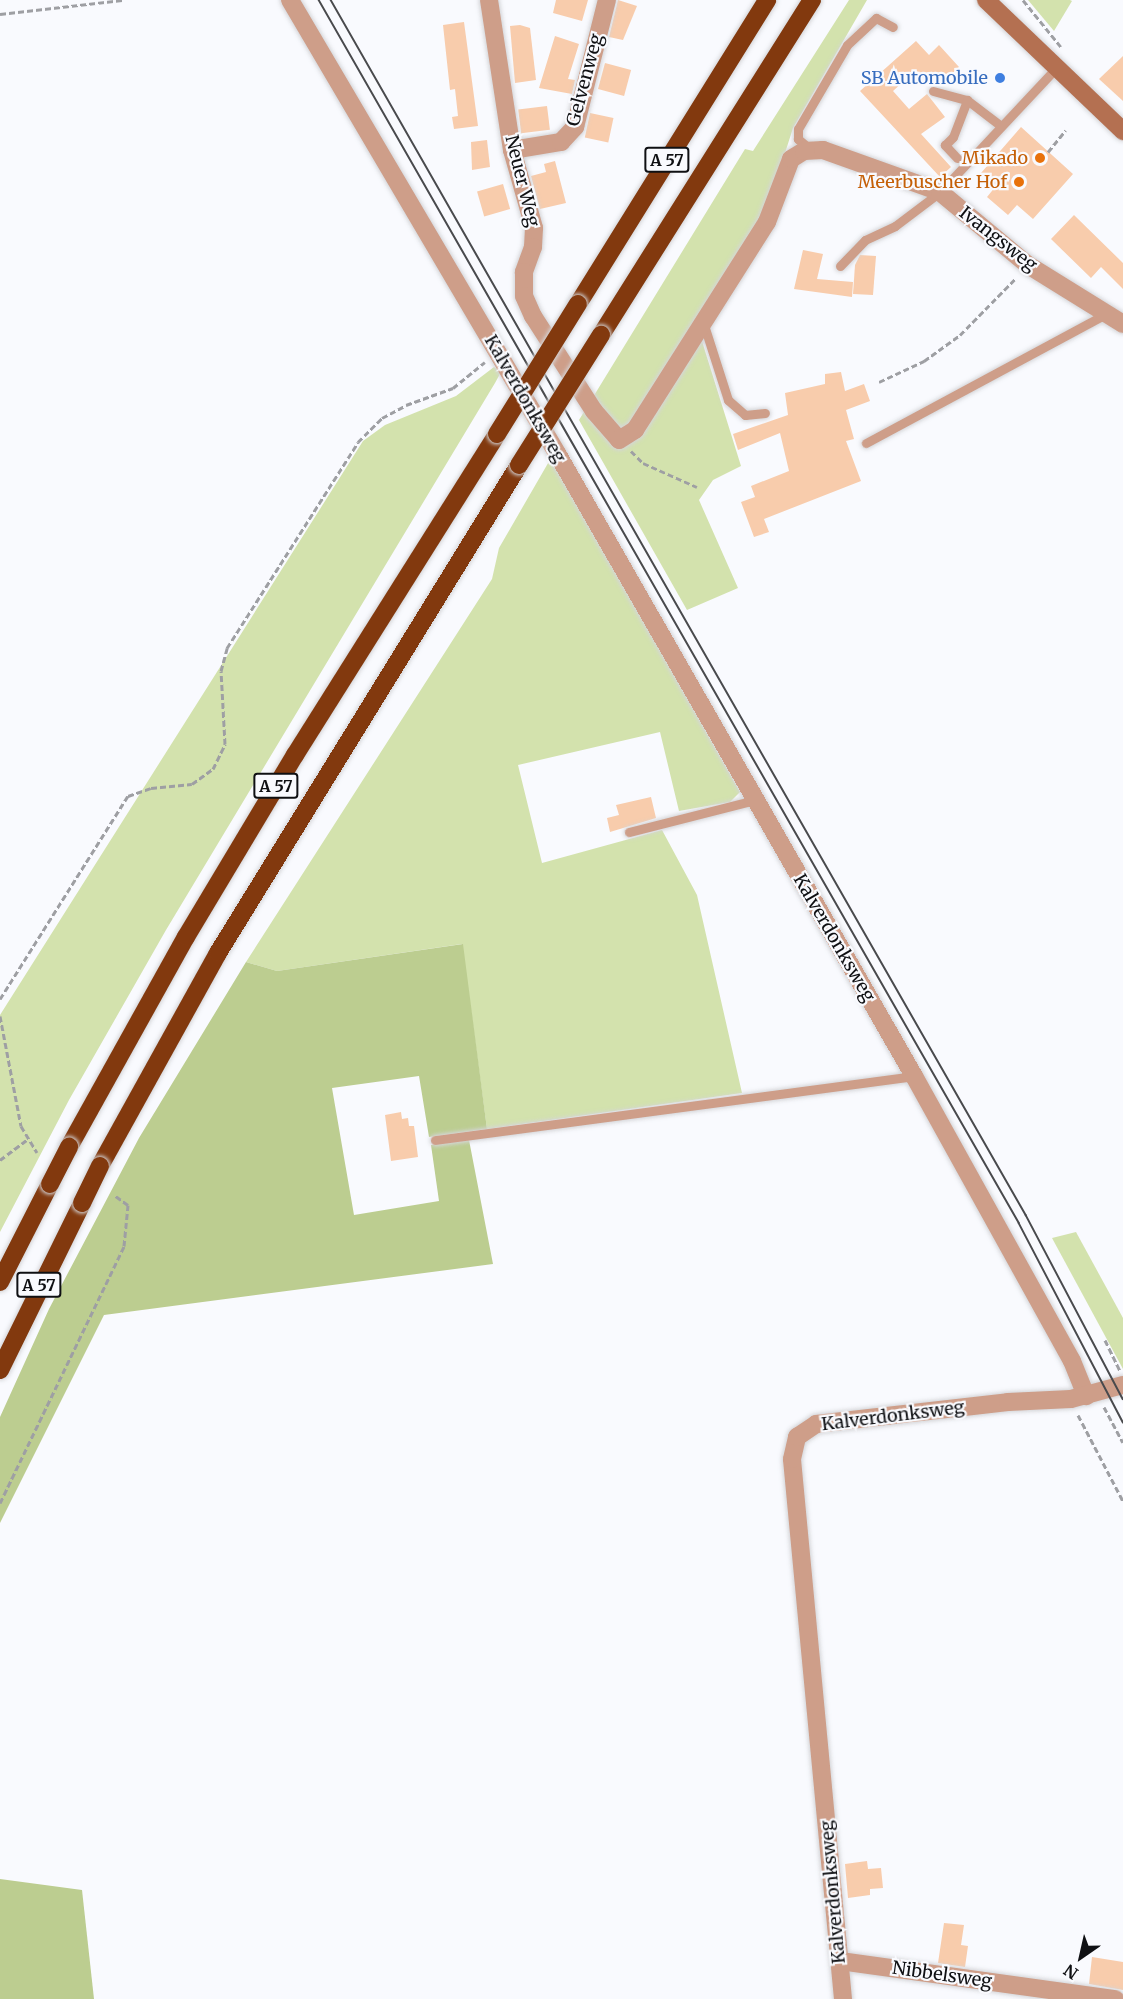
<!DOCTYPE html>
<style>
body{margin:0}
#map{position:relative;width:1123px;height:1999px;overflow:hidden;background:#f9fafe;font-family:Merriweather,serif}
div>[style]{position:absolute}
.green>*{inset:0;background:#d3e2ad}
.forest>*{inset:0;background:#bccd90}
.building>*{inset:0;background:#f8ccac;transform-origin:0 0}
.path>*{height:3px;margin-top:-1.5px;transform-origin:0;background:repeating-linear-gradient(90deg,#9e9fa3 0 6px,transparent 0 9px)}
.roads{filter:drop-shadow(0 0 2px #d4d5d8) drop-shadow(0 0 2px #d4d5d8)}
.service>*{height:9px;margin:-4.5px;padding:0 4.5px;transform-origin:4.5px;border-radius:4.5px;background:#ce9e89}
.minor>*{height:18px;margin:-9px;padding:0 9px;transform-origin:9px;border-radius:9px;background:#ce9e89}
.secondary>*{height:18px;margin:-9px;padding:0 9px;transform-origin:9px;border-radius:9px;background:#b47051}
.motorway>*{height:18px;margin:-9px;padding:0 9px;transform-origin:9px;border-radius:9px;background:#82390e}
.tram>*{height:1.5px;margin:-0.75px;padding:0 0.75px;transform-origin:0.75px;border-radius:0.75px;background:#494a4d}
.bridges{filter:drop-shadow(0 0 2px #d4d5d8) drop-shadow(0 0 2px #d4d5d8)}
.motorway-bridge>*{height:18px;margin:-9px;padding:0 9px;transform-origin:9px;border-radius:9px;background:#82390e}
.dots>*{width:16px;height:16px;translate:-50% -50%;box-sizing:border-box;border:3px solid #f9fafe;border-radius:50%}
span{translate:-50% -50%;white-space:nowrap;text-align:center;line-height:1.15;-webkit-text-stroke:4.5px #f9fafe;paint-order:stroke}
.shield-label span{padding:2px 4px;background:#f9fafe;border:2px solid;border-radius:4px;-webkit-text-stroke-width:0}
.shield-label{font-size:16px;color:#0f1013;font-weight:700}
.shop-label{font-size:18px;color:#366cbe}
.right{translate:-100% -50%;text-align:right}
.street-label{font-size:18px;color:#0f1013}
.food-label{font-size:18px;color:#c56008}
.north{position:absolute;left:1051px;top:1927px;width:60px;height:60px;-webkit-text-stroke:4px #f9fafe;paint-order:stroke;rotate:214deg;font-size:16px;font-weight:700;line-height:24px;text-align:center;color:#0f1013}
.north::after{content:'';display:block;margin:auto;width:21px;height:27px;background:#0f1013;clip-path:polygon(50% 0,100% 100%,50% 72%,0 100%)}
</style>
<div id="map">
<div class="green">
<div style="clip-path:polygon(849px 0,867px 0,793px 128px,764px 219px,696px 322px,741px 466px,713px 480px,699px 500px,738px 588px,687px 610px,579px 420px,745px 149px,753px 151px)"></div>
<div style="clip-path:polygon(1028px 0,1070px 0,1072px 1px,1054px 31px)"></div>
<div style="clip-path:polygon(494px 367px,501px 372px,495px 383px,166px 930px,69px 1100px,0 1232px,0 1015px,363px 441px,385px 425px,456px 396px)"></div>
<div style="clip-path:polygon(551px 458px,740px 792px,730px 802px,679px 811px,660px 732px,518px 765px,542px 863px,662px 830px,697px 895px,742px 1093px,487px 1129px,462px 944px,277px 971px,246px 962px,492px 579px,499px 548px)"></div>
<div style="clip-path:polygon(1076px 1232px,1123px 1318px,1123px 1369px,1052px 1238px)"></div>
</div>
<div class="forest">
<div style="clip-path:polygon(463px 944px,487px 1129px,429px 1137px,419px 1076px,332px 1088px,354px 1215px,439px 1201px,431px 1145px,469px 1140px,493px 1264px,104px 1315px,0 1523px,0 1417px,49px 1309px,139px 1138px,246px 962px,277px 971px)"></div>
<div style="clip-path:polygon(0 1879px,82px 1890px,94px 1999px,0 1999px)"></div>
</div>
<div class="building">
<div style="clip-path:polygon(556px 0,588px 0,582px 21px,553px 13px)"></div>
<div style="clip-path:polygon(618px 0,637px 6px,623px 40px,609px 37px)"></div>
<div style="clip-path:polygon(464px 22px,478px 126px,454px 129px,452px 117px,458px 116px,455px 89px,450px 90px,443px 25px)"></div>
<div style="clip-path:polygon(520px 25px,530px 28px,536px 80px,515px 83px,510px 26px)"></div>
<div style="clip-path:polygon(555px 36px,579px 44px,568px 79px,575px 80px,572px 94px,539px 88px)"></div>
<div style="clip-path:polygon(916px 41px,929px 55px,939px 45px,959px 67px,940px 86px,930px 85px,916px 70px,893px 91px,909px 109px,927px 94px,945px 117px,921px 134px,951px 167px,940px 177px,860px 91px)"></div>
<div style="clip-path:polygon(1123px 56px,1123px 101px,1099px 79px)"></div>
<div style="left:605px;top:63px;width:27px;height:27px;rotate:15deg"></div>
<div style="left:547px;top:106px;width:24px;height:29px;rotate:83deg"></div>
<div style="left:590px;top:113px;width:24px;height:25px;rotate:12deg"></div>
<div style="clip-path:polygon(1021px 127px,1073px 174px,1033px 219px,1017px 205px,1008px 215px,987px 197px,996px 186px,981px 173px)"></div>
<div style="clip-path:polygon(487px 140px,490px 167px,472px 170px,471px 142px)"></div>
<div style="clip-path:polygon(555px 161px,566px 203px,540px 209px,531px 176px,546px 172px,544px 164px)"></div>
<div style="left:503px;top:184px;width:26px;height:27px;rotate:74deg"></div>
<div style="clip-path:polygon(1074px 215px,1123px 263px,1123px 289px,1101px 267px,1091px 278px,1051px 239px)"></div>
<div style="clip-path:polygon(803px 250px,823px 254px,817px 279px,853px 282px,852px 297px,794px 289px)"></div>
<div style="clip-path:polygon(860px 255px,876px 256px,873px 295px,853px 294px,855px 265px)"></div>
<div style="clip-path:polygon(841px 372px,845px 391px,864px 384px,870px 401px,846px 410px,854px 439px,846px 441px,861px 481px,764px 519px,769px 532px,754px 537px,741px 502px,755px 497px,751px 486px,789px 471px,780px 433px,738px 450px,733px 434px,788px 415px,785px 393px,825px 384px,825px 374px)"></div>
<div style="clip-path:polygon(651px 797px,656px 818px,610px 832px,607px 818px,619px 815px,616px 805px)"></div>
<div style="clip-path:polygon(401px 1112px,402px 1119px,408px 1118px,409px 1126px,414px 1126px,418px 1157px,391px 1161px,385px 1115px)"></div>
<div style="clip-path:polygon(867px 1861px,868px 1869px,881px 1868px,883px 1888px,870px 1889px,870px 1895px,848px 1898px,845px 1864px)"></div>
<div style="clip-path:polygon(944px 1923px,964px 1925px,961px 1945px,968px 1946px,965px 1967px,938px 1963px)"></div>
<div style="clip-path:polygon(1092px 1957px,1123px 1962px,1123px 1990px,1089px 1984px)"></div>
</div>
<div class="path">
<div style="left:1023px;top:0;width:60px;rotate:51deg"></div>
<div style="left:0;top:14px;width:123px;rotate:-6.5deg"></div>
<div style="left:1048px;top:152px;width:28px;rotate:-51deg"></div>
<div style="left:879px;top:382px;width:50px;rotate:-25deg"></div>
<div style="left:924px;top:361px;width:44px;rotate:-35.8deg"></div>
<div style="left:960px;top:335px;width:81px;rotate:-45.5deg"></div>
<div style="left:631px;top:451px;width:17px;rotate:45deg"></div>
<div style="left:643px;top:463px;width:59px;rotate:24deg"></div>
<div style="left:0;top:999px;width:240px;rotate:-57.8deg"></div>
<div style="left:128px;top:796px;width:24px;rotate:-19deg"></div>
<div style="left:151px;top:788px;width:41px;rotate:-5.6deg"></div>
<div style="left:192px;top:784px;width:26px;rotate:-36deg"></div>
<div style="left:213px;top:769px;width:28px;rotate:-64deg"></div>
<div style="left:225px;top:744px;width:73px;rotate:-93.1deg"></div>
<div style="left:221px;top:671px;width:24px;rotate:-75deg"></div>
<div style="left:227px;top:648px;width:244px;rotate:-57.5deg"></div>
<div style="left:358px;top:442px;width:34px;rotate:-45deg"></div>
<div style="left:382px;top:418px;width:27px;rotate:-28deg"></div>
<div style="left:406px;top:405px;width:50px;rotate:-19.9deg"></div>
<div style="left:453px;top:388px;width:41px;rotate:-39.1deg"></div>
<div style="left:0;top:1016px;width:112px;rotate:79.2deg"></div>
<div style="left:21px;top:1126px;width:31px;rotate:59deg"></div>
<div style="left:0;top:1160px;width:35px;rotate:-37deg"></div>
<div style="left:1105px;top:1340px;width:34px;rotate:64deg"></div>
<div style="left:1104px;top:1407px;width:40px;rotate:62deg"></div>
<div style="left:1078px;top:1415px;width:97px;rotate:62.4deg"></div>
<div style="left:0;top:1503px;width:285px;rotate:-64.2deg"></div>
<div style="left:124px;top:1246px;width:41px;rotate:-84.4deg"></div>
<div style="left:128px;top:1205px;width:17px;rotate:-144deg"></div>
</div>
<div class="roads">
<div class="service">
<div style="left:933px;top:91px;width:35px;rotate:15deg"></div>
<div style="left:967px;top:100px;width:43px;rotate:37.4deg"></div>
<div style="left:810px;top:149px;width:16px;rotate:-140deg"></div>
<div style="left:798px;top:139px;width:10px;rotate:-90deg"></div>
<div style="left:798px;top:129px;width:97px;rotate:-59.7deg"></div>
<div style="left:847px;top:45px;width:40px;rotate:-43deg"></div>
<div style="left:876px;top:18px;width:19px;rotate:28deg"></div>
<div style="left:957px;top:158px;width:18px;rotate:-133deg"></div>
<div style="left:945px;top:145px;width:11px;rotate:-45deg"></div>
<div style="left:953px;top:137px;width:40px;rotate:-69deg"></div>
<div style="left:840px;top:266px;width:36px;rotate:-46deg"></div>
<div style="left:865px;top:240px;width:33px;rotate:-25deg"></div>
<div style="left:895px;top:226px;width:56px;rotate:-37.1deg"></div>
<div style="left:940px;top:192px;width:170px;rotate:-46.9deg"></div>
<div style="left:703px;top:322px;width:82px;rotate:72.2deg"></div>
<div style="left:728px;top:400px;width:23px;rotate:41deg"></div>
<div style="left:745px;top:415px;width:20px;rotate:-6deg"></div>
<div style="left:866px;top:443px;width:272px;rotate:-28.3deg"></div>
<div style="left:629px;top:832px;width:130px;rotate:-14.3deg"></div>
<div style="left:435px;top:1140px;width:483px;rotate:-7.6deg"></div>
</div>
<div class="minor">
<div style="left:290px;top:0;width:528px;rotate:59.5deg"></div>
<div style="left:558px;top:455px;width:716px;rotate:60.18deg"></div>
<div style="left:914px;top:1076px;width:326px;rotate:61deg"></div>
<div style="left:1072px;top:1361px;width:38px;rotate:68deg"></div>
<div style="left:489px;top:0;width:152px;rotate:81.3deg"></div>
<div style="left:512px;top:150px;width:81px;rotate:74.2deg"></div>
<div style="left:534px;top:228px;width:19px;rotate:93deg"></div>
<div style="left:533px;top:247px;width:27px;rotate:110deg"></div>
<div style="left:524px;top:272px;width:24px;rotate:90deg"></div>
<div style="left:524px;top:296px;width:22px;rotate:66deg"></div>
<div style="left:533px;top:316px;width:113px;rotate:57.3deg"></div>
<div style="left:594px;top:411px;width:38px;rotate:49deg"></div>
<div style="left:619px;top:440px;width:19px;rotate:-32deg"></div>
<div style="left:635px;top:430px;width:246px;rotate:-57.6deg"></div>
<div style="left:767px;top:222px;width:67px;rotate:-69.1deg"></div>
<div style="left:791px;top:159px;width:15px;rotate:-32deg"></div>
<div style="left:804px;top:151px;width:19px;rotate:-3deg"></div>
<div style="left:823px;top:150px;width:124px;rotate:19.7deg"></div>
<div style="left:940px;top:192px;width:114px;rotate:39.7deg"></div>
<div style="left:1028px;top:265px;width:112px;rotate:31.8deg"></div>
<div style="left:512px;top:150px;width:50px;rotate:-9.3deg"></div>
<div style="left:561px;top:142px;width:21px;rotate:-47deg"></div>
<div style="left:575px;top:127px;width:131px;rotate:-75.9deg"></div>
<div style="left:840px;top:1961px;width:278px;rotate:7.9deg"></div>
<div style="left:843px;top:1999px;width:542px;rotate:-95.4deg"></div>
<div style="left:792px;top:1459px;width:23px;rotate:-77deg"></div>
<div style="left:797px;top:1437px;width:23px;rotate:-34deg"></div>
<div style="left:816px;top:1424px;width:193px;rotate:-6.5deg"></div>
<div style="left:1008px;top:1402px;width:63px;rotate:-2.7deg"></div>
<div style="left:1071px;top:1399px;width:54px;rotate:-15.1deg"></div>
</div>
<div class="secondary">
<div style="left:986px;top:0;width:190px;rotate:43.7deg"></div>
</div>
<div class="motorway">
<div style="left:578px;top:304px;width:358px;rotate:-58.1deg"></div>
<div style="left:601px;top:335px;width:396px;rotate:-57.8deg"></div>
<div style="left:69px;top:1147px;width:240px;rotate:-60.9deg"></div>
<div style="left:186px;top:937px;width:212px;rotate:-59.1deg"></div>
<div style="left:295px;top:755px;width:379px;rotate:-57.8deg"></div>
<div style="left:100px;top:1166px;width:244px;rotate:-61deg"></div>
<div style="left:218px;top:953px;width:573px;rotate:-58.33deg"></div>
<div style="left:0;top:1282px;width:110px;rotate:-63deg"></div>
<div style="left:0;top:1370px;width:186px;rotate:-63.8deg"></div>
</div>
</div>
<div class="tram">
<div style="left:319px;top:0;width:1409px;rotate:60.21deg"></div>
<div style="left:1019px;top:1223px;width:225px;rotate:62.4deg"></div>
<div style="left:331px;top:0;width:1400px;rotate:60.23deg"></div>
<div style="left:1026px;top:1215px;width:208px;rotate:62.2deg"></div>
</div>
<div class="bridges">
<div class="motorway-bridge">
<div style="left:497px;top:434px;width:153px;rotate:-58.1deg"></div>
<div style="left:519px;top:465px;width:154px;rotate:-57.8deg"></div>
<div style="left:50px;top:1184px;width:42px;rotate:-62.8deg"></div>
<div style="left:82px;top:1203px;width:41px;rotate:-64.1deg"></div>
</div>
</div>
<div class="dots">
<div style="left:1000px;top:78px;background:#3f7fe0"></div>
<div style="left:1040px;top:158px;background:#e8710a"></div>
<div style="left:1019px;top:182px;background:#e8710a"></div>
</div>
<div class="shield-label">
<span style="left:667px;top:160px">A 57</span>
<span style="left:276px;top:786px">A 57</span>
<span style="left:39px;top:1285px">A 57</span>
</div>
<div class="shop-label">
<span class="right" style="left:988px;top:78px">SB Automobile</span>
</div>
<div class="street-label">
<span style="left:585px;top:80px;rotate:-75deg">Gelvenweg</span>
<span style="left:522px;top:181px;rotate:76deg">Neuer Weg</span>
<span style="left:998px;top:239px;rotate:38deg">Ivangsweg</span>
<span style="left:525px;top:399px;rotate:60deg">Kalverdonksweg</span>
<span style="left:834px;top:938px;rotate:60deg">Kalverdonksweg</span>
<span style="left:893px;top:1416px;rotate:-7deg">Kalverdonksweg</span>
<span style="left:833px;top:1892px;rotate:-95deg">Kalverdonksweg</span>
<span style="left:942px;top:1975px;rotate:8deg">Nibbelsweg</span>
</div>
<div class="food-label">
<span class="right" style="left:1028px;top:158px">Mikado</span>
<span class="right" style="left:1007px;top:182px">Meerbuscher Hof</span>
</div>
<div class="north">N</div>
</div>
